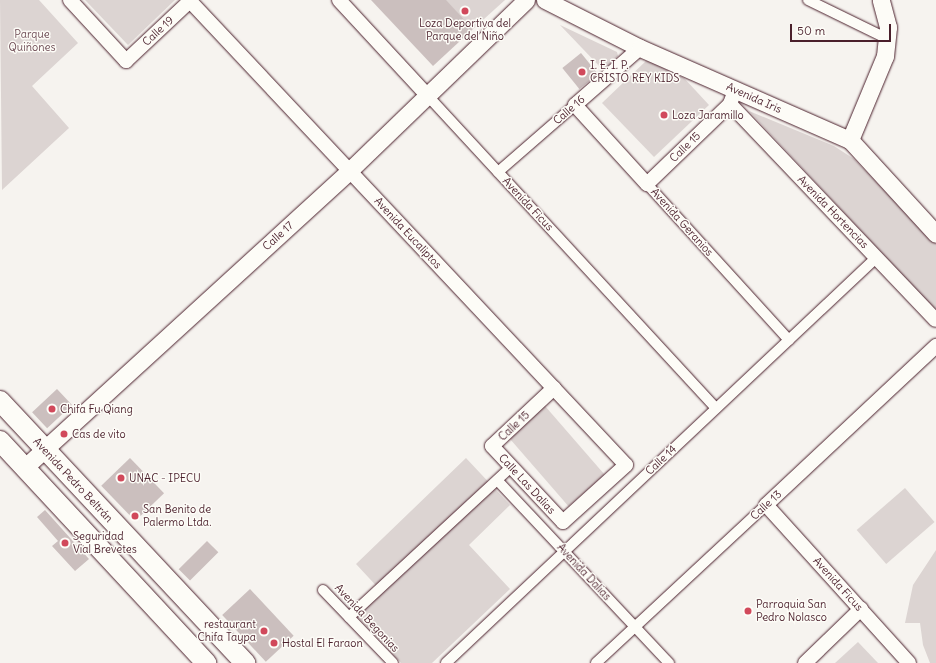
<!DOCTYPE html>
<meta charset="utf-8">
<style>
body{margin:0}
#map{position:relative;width:936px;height:663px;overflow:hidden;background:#f6f3ef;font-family:Delius,sans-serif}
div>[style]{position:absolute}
.green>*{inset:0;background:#dcd4d2;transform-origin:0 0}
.building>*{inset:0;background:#cbbfbe;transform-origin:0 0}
.roads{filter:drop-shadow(0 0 1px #4a1f2b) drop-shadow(0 0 1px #4a1f2b)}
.pedestrian>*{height:10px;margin:-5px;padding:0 5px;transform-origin:5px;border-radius:5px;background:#fdfcf7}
.minor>*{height:14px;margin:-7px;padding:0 7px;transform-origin:7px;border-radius:7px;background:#fdfcf7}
.tertiary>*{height:17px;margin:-8.5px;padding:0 8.5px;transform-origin:8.5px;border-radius:8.5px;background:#fdfcf7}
.secondary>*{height:20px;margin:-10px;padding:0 10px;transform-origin:10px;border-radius:10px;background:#fdfcf7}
.dots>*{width:11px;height:11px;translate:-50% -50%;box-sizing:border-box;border:2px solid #fdfcf7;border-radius:50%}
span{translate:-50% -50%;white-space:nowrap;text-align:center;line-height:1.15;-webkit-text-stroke:3px #fdfcf7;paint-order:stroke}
.poi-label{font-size:11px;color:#4a1f2b}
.left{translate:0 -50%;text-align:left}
.right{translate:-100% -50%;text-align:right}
.street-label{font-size:11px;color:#4a1f2b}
.park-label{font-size:11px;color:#6e4c55}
.scale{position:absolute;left:790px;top:24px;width:101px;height:18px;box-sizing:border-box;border:2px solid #4a1f2b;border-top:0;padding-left:5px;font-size:12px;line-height:14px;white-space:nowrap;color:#4a1f2b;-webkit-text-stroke:3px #fdfcf7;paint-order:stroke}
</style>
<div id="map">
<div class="green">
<div style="clip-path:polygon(0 0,39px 0,78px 43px,32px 86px,69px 128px,2px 190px)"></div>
<div style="clip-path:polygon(85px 0,175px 0,128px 45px)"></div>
<div style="clip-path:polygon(445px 0,505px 0,473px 29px)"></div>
<div style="clip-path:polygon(560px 25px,617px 52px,618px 56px,603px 70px)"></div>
<div style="clip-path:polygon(647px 60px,684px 78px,709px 105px,654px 157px,602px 103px)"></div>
<div style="clip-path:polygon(749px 111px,834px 146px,854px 159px,936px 244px,936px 311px)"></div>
<div style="left:545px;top:406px;width:91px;height:48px;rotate:49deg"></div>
<div style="clip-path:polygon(466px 458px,510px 505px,469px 545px,510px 589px,432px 663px,401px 663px,357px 616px,382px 592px,356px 564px)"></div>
<div style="left:905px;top:488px;width:45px;height:64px;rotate:49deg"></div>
<div style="clip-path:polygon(936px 550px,936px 663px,930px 663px,923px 645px,920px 623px,905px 623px,913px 585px)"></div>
<div style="clip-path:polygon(858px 642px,878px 663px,835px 663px)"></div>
</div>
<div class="building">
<div style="clip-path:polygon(371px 0,446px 0,473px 29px,433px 66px)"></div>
<div style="left:581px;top:53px;width:27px;height:24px;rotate:51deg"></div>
<div style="left:57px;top:389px;width:22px;height:34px;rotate:47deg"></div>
<div style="left:130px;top:458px;width:49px;height:40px;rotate:46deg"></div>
<div style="clip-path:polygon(45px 510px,89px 559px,75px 571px,52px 546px,58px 541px,37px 517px)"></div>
<div style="left:207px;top:541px;width:16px;height:40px;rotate:45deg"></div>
<div style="left:250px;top:589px;width:64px;height:38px;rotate:47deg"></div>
</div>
<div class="roads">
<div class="pedestrian">
<div style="left:808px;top:0;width:89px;rotate:26deg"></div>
<div style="left:427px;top:95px;width:426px;rotate:47.3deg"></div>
<div style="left:498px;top:172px;width:102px;rotate:-41deg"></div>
<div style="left:647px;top:184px;width:211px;rotate:47.7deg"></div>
<div style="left:498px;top:481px;width:250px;rotate:46.8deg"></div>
<div style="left:323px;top:590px;width:101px;rotate:46.2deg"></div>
<div style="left:349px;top:617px;width:221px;rotate:-42.8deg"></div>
<div style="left:446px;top:663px;width:591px;rotate:-43.29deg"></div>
<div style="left:596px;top:663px;width:232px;rotate:-42.9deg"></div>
</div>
<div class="minor">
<div style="left:70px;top:0;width:83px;rotate:47.4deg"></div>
<div style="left:126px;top:61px;width:88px;rotate:-43.2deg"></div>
<div style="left:189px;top:0;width:638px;rotate:46.78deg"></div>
<div style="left:626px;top:465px;width:85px;rotate:137.9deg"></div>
<div style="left:563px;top:522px;width:104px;rotate:-133.1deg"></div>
<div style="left:492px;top:446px;width:85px;rotate:-43.1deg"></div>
<div style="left:339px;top:0;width:129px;rotate:47.2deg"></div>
<div style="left:640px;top:48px;width:86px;rotate:138.8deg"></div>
<div style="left:575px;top:105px;width:107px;rotate:47.7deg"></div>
<div style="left:647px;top:184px;width:115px;rotate:-43.9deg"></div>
<div style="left:730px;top:104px;width:15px;rotate:-70deg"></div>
<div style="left:730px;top:104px;width:298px;rotate:46.4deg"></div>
<div style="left:805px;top:663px;width:78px;rotate:-44deg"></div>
<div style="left:909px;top:663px;width:213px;rotate:-132.1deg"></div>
<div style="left:766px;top:505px;width:233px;rotate:-43.1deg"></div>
</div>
<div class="tertiary">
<div style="left:545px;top:0;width:106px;rotate:26.8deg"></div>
<div style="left:640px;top:48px;width:229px;rotate:23.7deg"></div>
<div style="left:850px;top:140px;width:127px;rotate:47.5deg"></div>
<div style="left:850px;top:140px;width:91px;rotate:-67.4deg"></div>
<div style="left:885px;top:56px;width:29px;rotate:-84deg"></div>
<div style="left:888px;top:27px;width:28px;rotate:-105deg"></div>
<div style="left:24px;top:468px;width:440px;rotate:-42.4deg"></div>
<div style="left:349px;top:171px;width:246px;rotate:-44deg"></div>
</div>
<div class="secondary">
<div style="left:0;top:401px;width:359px;rotate:46.9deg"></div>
<div style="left:0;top:441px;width:303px;rotate:47.1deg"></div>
</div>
</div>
<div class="dots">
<div style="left:465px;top:11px;background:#d1495b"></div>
<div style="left:582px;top:72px;background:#d1495b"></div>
<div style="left:664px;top:115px;background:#d1495b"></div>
<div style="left:52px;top:409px;background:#d1495b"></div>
<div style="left:64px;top:434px;background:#d1495b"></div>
<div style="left:121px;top:478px;background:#d1495b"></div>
<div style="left:135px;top:516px;background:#d1495b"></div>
<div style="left:65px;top:543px;background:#d1495b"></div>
<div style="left:748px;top:611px;background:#d1495b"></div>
<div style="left:264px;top:631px;background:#d1495b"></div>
<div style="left:274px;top:643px;background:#d1495b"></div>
</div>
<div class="poi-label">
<span style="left:465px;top:30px">Loza Deportiva del<br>Parque del Niño</span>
<span class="left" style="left:590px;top:72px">I. E. I. P.<br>CRISTO REY KIDS</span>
<span class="left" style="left:672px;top:115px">Loza Jaramillo</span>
<span class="left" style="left:60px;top:409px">Chifa Fu Qiang</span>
<span class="left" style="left:72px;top:434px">Cas de vito</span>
<span class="left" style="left:129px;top:478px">UNAC - IPECU</span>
<span class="left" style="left:143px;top:516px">San Benito de<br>Palermo Ltda.</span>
<span class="left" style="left:73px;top:543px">Seguridad<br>Vial Brevetes</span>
<span class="left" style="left:756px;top:611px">Parroquia San<br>Pedro Nolasco</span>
<span class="right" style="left:256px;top:631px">restaurant<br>Chifa Taypa</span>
<span class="left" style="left:282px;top:643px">Hostal El Faraon</span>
</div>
<div class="street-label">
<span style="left:158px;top:31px;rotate:-43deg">Calle 19</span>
<span style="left:754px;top:98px;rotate:24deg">Avenida Iris</span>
<span style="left:569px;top:110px;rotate:-41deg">Calle 16</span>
<span style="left:685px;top:147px;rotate:-44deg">Calle 15</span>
<span style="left:528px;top:204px;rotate:47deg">Avenida Ficus</span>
<span style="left:833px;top:212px;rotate:46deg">Avenida Hortencias</span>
<span style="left:682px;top:222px;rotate:48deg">Avenida Geranios</span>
<span style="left:408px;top:233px;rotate:47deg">Avenida Eucaliptos</span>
<span style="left:278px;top:236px;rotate:-42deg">Calle 17</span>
<span style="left:514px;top:426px;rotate:-43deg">Calle 15</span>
<span style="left:661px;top:460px;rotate:-43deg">Calle 14</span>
<span style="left:73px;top:480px;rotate:47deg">Avenida Pedro Beltrán</span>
<span style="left:527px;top:484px;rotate:47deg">Calle Las Dalias</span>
<span style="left:766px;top:505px;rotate:-43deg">Calle 13</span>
<span style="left:584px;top:572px;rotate:47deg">Avenida Dalias</span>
<span style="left:838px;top:584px;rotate:48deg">Avenida Ficus</span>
<span style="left:367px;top:618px;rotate:47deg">Avenida Begonias</span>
</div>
<div class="park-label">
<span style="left:32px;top:41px">Parque<br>Quiñones</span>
</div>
<div class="scale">50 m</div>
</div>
